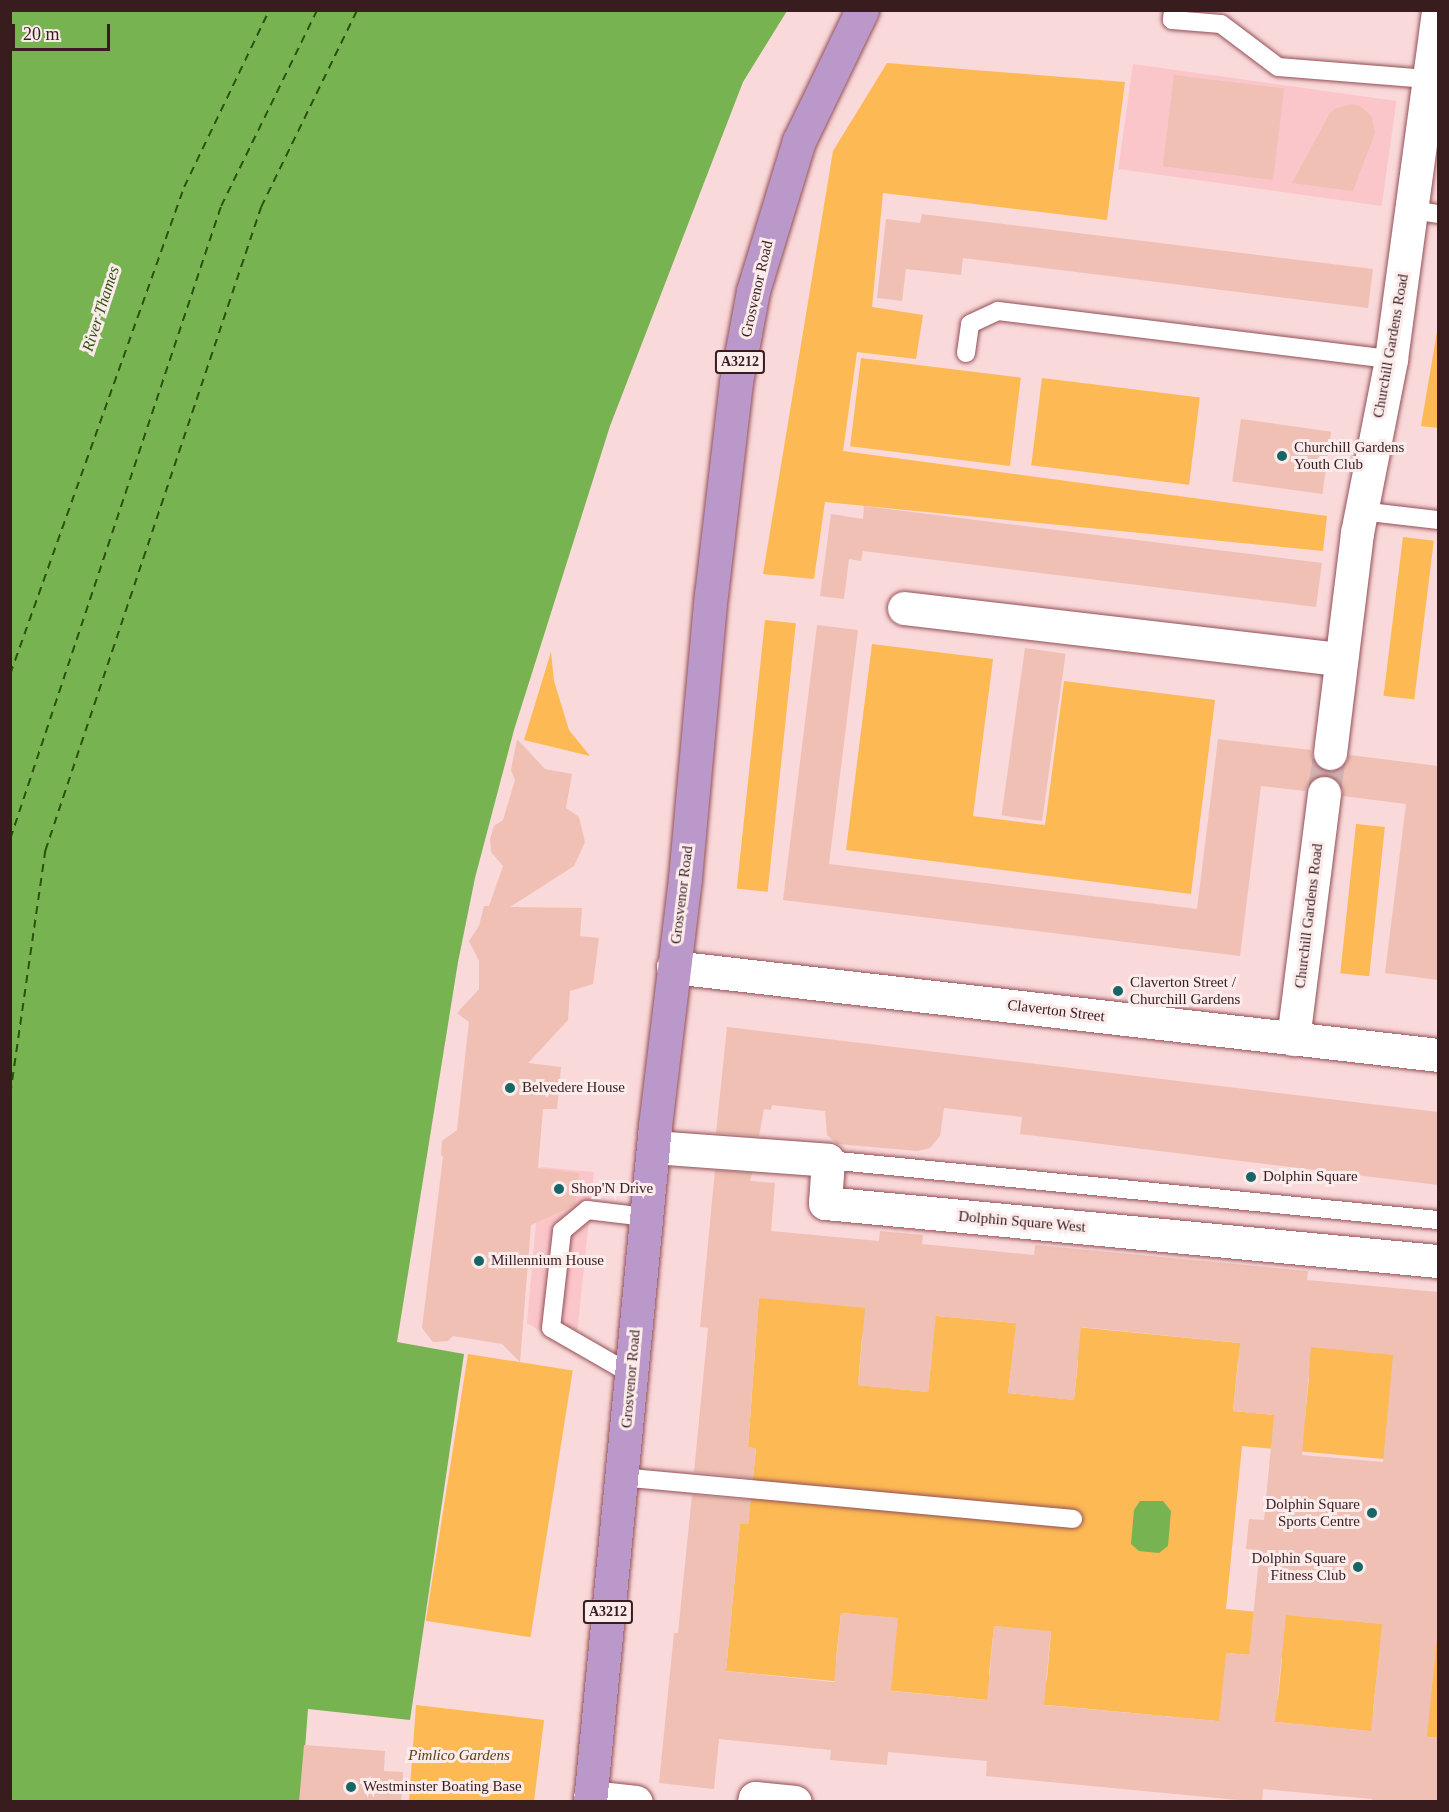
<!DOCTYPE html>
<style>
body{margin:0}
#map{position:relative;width:1449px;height:1812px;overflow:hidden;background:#fad9da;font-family:"Times New Roman",serif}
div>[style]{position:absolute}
.built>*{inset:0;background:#fbc6c9;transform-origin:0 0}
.green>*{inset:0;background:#fcb954;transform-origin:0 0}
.water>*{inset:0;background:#77b351}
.ferry>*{height:1.5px;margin-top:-0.75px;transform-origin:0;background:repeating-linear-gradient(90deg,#2b510c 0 8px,transparent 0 14px)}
.building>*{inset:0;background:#efc0b3;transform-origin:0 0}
.minor-tunnel>*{height:33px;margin-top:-16.5px;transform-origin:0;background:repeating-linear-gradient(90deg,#d3b3b4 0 33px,transparent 0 49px)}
.roads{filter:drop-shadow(0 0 2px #934f56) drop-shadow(0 0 2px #934f56)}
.service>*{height:18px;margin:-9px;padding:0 9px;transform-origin:9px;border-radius:9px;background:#fff}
.minor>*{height:33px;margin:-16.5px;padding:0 16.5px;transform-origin:16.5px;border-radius:16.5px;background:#fff}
.tertiary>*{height:33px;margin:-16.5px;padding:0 16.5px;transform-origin:16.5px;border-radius:16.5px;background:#fff}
.trunk>*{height:33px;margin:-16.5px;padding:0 16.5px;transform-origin:16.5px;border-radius:16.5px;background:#ba98ca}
.dots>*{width:16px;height:16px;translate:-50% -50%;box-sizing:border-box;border:3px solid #fbebeb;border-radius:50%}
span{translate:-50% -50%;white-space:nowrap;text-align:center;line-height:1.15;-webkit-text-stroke:6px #fbebeb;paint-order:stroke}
.shield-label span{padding:2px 4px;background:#fbebeb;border:2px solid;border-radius:4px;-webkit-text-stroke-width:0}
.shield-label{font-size:14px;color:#381c1e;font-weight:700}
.street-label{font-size:15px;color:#381c1e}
.poi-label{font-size:15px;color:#381c1e}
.left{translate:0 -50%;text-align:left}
.right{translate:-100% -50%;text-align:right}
.park-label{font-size:15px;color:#5a3e13;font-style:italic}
.water-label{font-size:16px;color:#2b510c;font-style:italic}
.frame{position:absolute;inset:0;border:12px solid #381c1e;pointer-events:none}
.scale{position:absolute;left:12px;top:24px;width:98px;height:27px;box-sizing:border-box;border:3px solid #381c1e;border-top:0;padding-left:8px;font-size:18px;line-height:21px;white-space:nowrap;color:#381c1e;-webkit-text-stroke:4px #fbebeb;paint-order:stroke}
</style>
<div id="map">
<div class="built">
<div style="left:1133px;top:64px;width:266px;height:106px;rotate:8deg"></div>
<div style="clip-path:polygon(541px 1167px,594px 1172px,575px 1353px,527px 1323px)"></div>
</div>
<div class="green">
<div style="clip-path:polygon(887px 63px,1125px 82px,1107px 220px,883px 193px,872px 307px,923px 315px,916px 359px,857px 352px,843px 451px,1327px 516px,1323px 551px,825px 502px,814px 579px,763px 574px,833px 151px)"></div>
<div style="clip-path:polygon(1438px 326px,1438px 428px,1421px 426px)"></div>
<div style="left:861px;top:358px;width:161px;height:89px;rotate:7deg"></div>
<div style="left:1042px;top:378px;width:159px;height:88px;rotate:7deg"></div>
<div style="left:1403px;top:537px;width:31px;height:160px;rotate:7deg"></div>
<div style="left:765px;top:620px;width:31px;height:270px;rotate:6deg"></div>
<div style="clip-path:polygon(872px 644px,993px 659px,973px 816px,1045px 825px,1064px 681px,1215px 700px,1191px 894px,846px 850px)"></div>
<div style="clip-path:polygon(551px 652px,554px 681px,569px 730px,590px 756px,524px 740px)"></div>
<div style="left:1356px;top:824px;width:29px;height:150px;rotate:6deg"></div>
<div style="clip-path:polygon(759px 1297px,874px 1308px,862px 1337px,858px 1385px,928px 1392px,933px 1343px,925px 1315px,1027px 1324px,1013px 1352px,1008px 1393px,1074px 1400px,1078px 1361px,1066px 1326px,1250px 1344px,1238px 1360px,1233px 1411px,1305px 1418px,1309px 1378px,1304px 1346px,1409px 1356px,1387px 1427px,1438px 1432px,1438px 1464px,1242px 1446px,1226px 1609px,1438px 1629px,1438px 1738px,1420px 1736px,1433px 1671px,1378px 1666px,1373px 1710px,1379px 1732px,1265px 1721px,1278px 1699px,1282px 1658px,1227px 1653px,1228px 1722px,1037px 1704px,1047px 1679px,1051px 1632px,994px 1626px,989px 1674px,998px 1701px,884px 1690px,897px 1618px,841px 1613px,836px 1659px,844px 1682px,726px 1671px,740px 1524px,748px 1524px,756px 1449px,748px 1447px)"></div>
<div style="left:468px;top:1354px;width:106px;height:270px;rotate:9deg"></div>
<div style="clip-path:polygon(416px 1705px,544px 1720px,534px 1801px,409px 1801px)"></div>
</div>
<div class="water">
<div style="clip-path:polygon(11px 11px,787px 11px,743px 82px,610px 426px,514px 730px,475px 878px,458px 962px,397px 1342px,464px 1354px,410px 1720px,308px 1709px,301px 1801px,11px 1802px)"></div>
<div style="clip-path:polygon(1140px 1501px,1163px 1501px,1171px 1511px,1168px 1546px,1159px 1553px,1139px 1551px,1131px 1544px,1134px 1510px)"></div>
</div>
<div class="ferry">
<div style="left:10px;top:674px;width:517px;rotate:-70.34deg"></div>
<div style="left:184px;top:187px;width:196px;rotate:-64.3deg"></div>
<div style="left:10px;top:839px;width:667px;rotate:-71.57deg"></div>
<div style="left:221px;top:206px;width:218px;rotate:-63.9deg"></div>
<div style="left:10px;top:1094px;width:246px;rotate:-81.8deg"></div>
<div style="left:45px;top:851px;width:679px;rotate:-71.46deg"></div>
<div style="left:261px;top:207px;width:219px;rotate:-64deg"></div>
</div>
<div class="building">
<div style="left:1174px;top:75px;width:111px;height:92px;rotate:7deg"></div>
<div style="clip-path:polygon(1352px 104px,1360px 106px,1372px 117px,1375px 133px,1353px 191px,1292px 183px,1330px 113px,1336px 108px)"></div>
<div style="clip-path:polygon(922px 214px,1373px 269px,1368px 308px,963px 258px,961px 275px,906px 269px,902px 301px,877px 298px,886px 219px,920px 223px)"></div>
<div style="left:1241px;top:419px;width:91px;height:63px;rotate:8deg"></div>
<div style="clip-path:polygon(864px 506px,1322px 563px,1316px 607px,863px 551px,861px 561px,849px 559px,844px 599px,820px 596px,831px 514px,863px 519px)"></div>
<div style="clip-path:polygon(817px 625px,858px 630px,829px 864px,1197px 909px,1218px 739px,1311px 750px,1313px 761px,1319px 768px,1327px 771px,1338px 770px,1345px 764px,1349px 755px,1438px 766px,1438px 980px,1385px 973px,1406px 804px,1343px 796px,1341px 785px,1336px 778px,1327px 775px,1316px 776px,1309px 782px,1305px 791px,1261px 786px,1240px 956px,783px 900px)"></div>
<div style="left:1025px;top:648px;width:41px;height:169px;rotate:8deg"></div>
<div style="clip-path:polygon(517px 739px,545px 769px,572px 774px,566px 808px,579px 817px,585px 842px,574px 866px,510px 907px,582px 908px,580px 936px,599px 938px,593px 984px,570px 991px,568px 1020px,528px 1063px,561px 1067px,557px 1109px,543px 1109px,538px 1168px,579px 1173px,575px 1205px,531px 1225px,520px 1362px,502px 1344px,453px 1336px,448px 1341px,433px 1342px,422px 1328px,443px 1157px,441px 1155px,442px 1141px,457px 1130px,469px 1022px,457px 1013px,479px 989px,479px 961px,469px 941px,479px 926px,484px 906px,489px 906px,503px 866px,491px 852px,490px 839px,494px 826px,503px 820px,515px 780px,511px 770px)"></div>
<div style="clip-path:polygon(727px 1027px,1438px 1112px,1438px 1185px,1020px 1134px,1022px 1117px,944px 1108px,940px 1136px,930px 1148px,918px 1151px,837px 1144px,827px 1135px,825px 1111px,772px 1105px,771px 1110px,764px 1109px,759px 1136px,716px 1133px)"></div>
<div style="clip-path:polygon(evenodd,715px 1170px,752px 1173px,750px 1181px,775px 1183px,771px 1231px,879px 1241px,880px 1231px,923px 1235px,922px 1244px,1034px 1255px,1035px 1245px,1192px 1260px,1308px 1271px,1307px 1280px,1438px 1292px,1438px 1629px,1427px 1737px,1438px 1738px,1438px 1802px,1372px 1802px,1372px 1799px,1263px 1789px,1262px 1802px,1259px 1802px,986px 1776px,987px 1761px,888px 1752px,887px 1765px,830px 1760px,831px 1750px,719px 1739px,714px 1789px,659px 1783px,674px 1633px,678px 1633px,692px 1495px,751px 1500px,748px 1524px,740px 1524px,726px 1671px,834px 1682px,841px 1613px,898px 1618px,891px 1691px,987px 1700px,994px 1626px,1051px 1631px,1044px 1705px,1219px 1721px,1226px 1653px,1249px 1655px,1260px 1550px,1246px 1549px,1249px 1519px,1264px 1520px,1274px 1415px,1233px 1411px,1240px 1343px,1081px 1327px,1074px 1400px,1008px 1393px,1016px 1323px,936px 1316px,928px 1392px,858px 1385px,865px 1308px,759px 1298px,748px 1447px,756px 1448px,753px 1478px,694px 1472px,708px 1328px,700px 1327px,715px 1170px,1311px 1347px,1393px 1355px,1383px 1462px,1302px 1455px,1311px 1347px,715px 1170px,1286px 1615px,1382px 1624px,1371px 1731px,1275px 1722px,1286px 1615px)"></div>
<div style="clip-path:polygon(304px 1745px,385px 1751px,384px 1771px,403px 1772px,401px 1802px,299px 1802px)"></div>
</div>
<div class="minor-tunnel">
<div style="left:1324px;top:793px;width:40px;rotate:-81.5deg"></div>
</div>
<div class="roads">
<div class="service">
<div style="left:1173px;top:10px;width:10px;rotate:96deg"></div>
<div style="left:1172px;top:20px;width:49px;rotate:4.7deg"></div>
<div style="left:1221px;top:24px;width:71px;rotate:37deg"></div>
<div style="left:1278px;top:67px;width:150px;rotate:4.6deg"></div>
<div style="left:1413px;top:210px;width:25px;rotate:9deg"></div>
<div style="left:966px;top:353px;width:29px;rotate:-82deg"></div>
<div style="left:970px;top:324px;width:31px;rotate:-25deg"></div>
<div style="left:998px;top:311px;width:396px;rotate:7deg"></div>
<div style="left:1361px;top:511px;width:78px;rotate:6.7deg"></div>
<div style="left:828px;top:1160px;width:613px;rotate:5.62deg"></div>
<div style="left:631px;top:1374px;width:92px;rotate:-150.1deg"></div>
<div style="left:551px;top:1328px;width:98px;rotate:-83.5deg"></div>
<div style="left:562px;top:1231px;width:33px;rotate:-40deg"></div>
<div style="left:587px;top:1210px;width:59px;rotate:6.8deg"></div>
<div style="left:621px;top:1477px;width:454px;rotate:5.3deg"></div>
</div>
<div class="minor">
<div style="left:904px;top:608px;width:440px;rotate:6.7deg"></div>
<div style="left:1330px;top:753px;width:222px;rotate:-83deg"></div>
<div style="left:1357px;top:533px;width:177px;rotate:-78.9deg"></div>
<div style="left:1391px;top:359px;width:352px;rotate:-82.3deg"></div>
<div style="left:1293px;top:1039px;width:248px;rotate:-82.8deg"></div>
<div style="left:653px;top:1147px;width:175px;rotate:4.2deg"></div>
<div style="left:828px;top:1160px;width:43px;rotate:94deg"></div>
<div style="left:825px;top:1203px;width:616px;rotate:5.41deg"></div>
<div style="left:590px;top:1797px;width:46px;rotate:6.2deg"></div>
<div style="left:754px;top:1802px;width:4px;rotate:-76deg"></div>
<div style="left:755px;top:1798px;width:40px;rotate:5.7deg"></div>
</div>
<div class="tertiary">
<div style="left:673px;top:967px;width:770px;rotate:6.56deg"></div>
</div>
<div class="trunk">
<div style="left:590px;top:1802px;width:679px;rotate:-84.51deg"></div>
<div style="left:655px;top:1126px;width:250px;rotate:-83.1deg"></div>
<div style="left:685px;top:878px;width:284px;rotate:-84.8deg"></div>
<div style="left:711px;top:595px;width:214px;rotate:-83.3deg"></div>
<div style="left:736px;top:382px;width:93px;rotate:-79.4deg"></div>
<div style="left:753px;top:291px;width:157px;rotate:-73deg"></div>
<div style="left:799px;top:141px;width:145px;rotate:-64.3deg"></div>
</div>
</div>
<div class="dots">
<div style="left:1282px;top:456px;background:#176565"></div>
<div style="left:1118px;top:991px;background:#176565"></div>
<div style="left:510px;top:1088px;background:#176565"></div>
<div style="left:1251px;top:1177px;background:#176565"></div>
<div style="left:559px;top:1189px;background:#176565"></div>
<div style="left:479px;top:1261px;background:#176565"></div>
<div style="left:1372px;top:1513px;background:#176565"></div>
<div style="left:1358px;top:1567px;background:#176565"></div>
<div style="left:351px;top:1787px;background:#176565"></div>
</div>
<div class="shield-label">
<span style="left:740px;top:362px">A3212</span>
<span style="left:608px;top:1612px">A3212</span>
</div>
<div class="street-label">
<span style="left:757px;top:289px;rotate:-77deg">Grosvenor Road</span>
<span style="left:1391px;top:346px;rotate:-80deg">Churchill Gardens Road</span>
<span style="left:682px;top:895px;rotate:-83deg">Grosvenor Road</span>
<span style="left:1309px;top:916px;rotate:-83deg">Churchill Gardens Road</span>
<span style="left:1056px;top:1011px;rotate:7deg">Claverton Street</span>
<span style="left:1022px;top:1222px;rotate:5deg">Dolphin Square West</span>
<span style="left:631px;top:1379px;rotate:-85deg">Grosvenor Road</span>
</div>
<div class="poi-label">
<span class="left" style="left:1294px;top:456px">Churchill Gardens<br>Youth Club</span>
<span class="left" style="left:1130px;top:991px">Claverton Street /<br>Churchill Gardens</span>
<span class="left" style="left:522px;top:1088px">Belvedere House</span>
<span class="left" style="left:1263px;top:1177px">Dolphin Square</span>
<span class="left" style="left:571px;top:1189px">Shop'N Drive</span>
<span class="left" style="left:491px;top:1261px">Millennium House</span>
<span class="right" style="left:1360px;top:1513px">Dolphin Square<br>Sports Centre</span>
<span class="right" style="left:1346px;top:1567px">Dolphin Square<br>Fitness Club</span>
<span class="left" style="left:363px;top:1787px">Westminster Boating Base</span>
</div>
<div class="park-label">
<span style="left:459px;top:1756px">Pimlico Gardens</span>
</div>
<div class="water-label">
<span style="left:101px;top:309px;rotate:-72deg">River Thames</span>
</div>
<div class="frame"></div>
<div class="scale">20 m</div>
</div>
